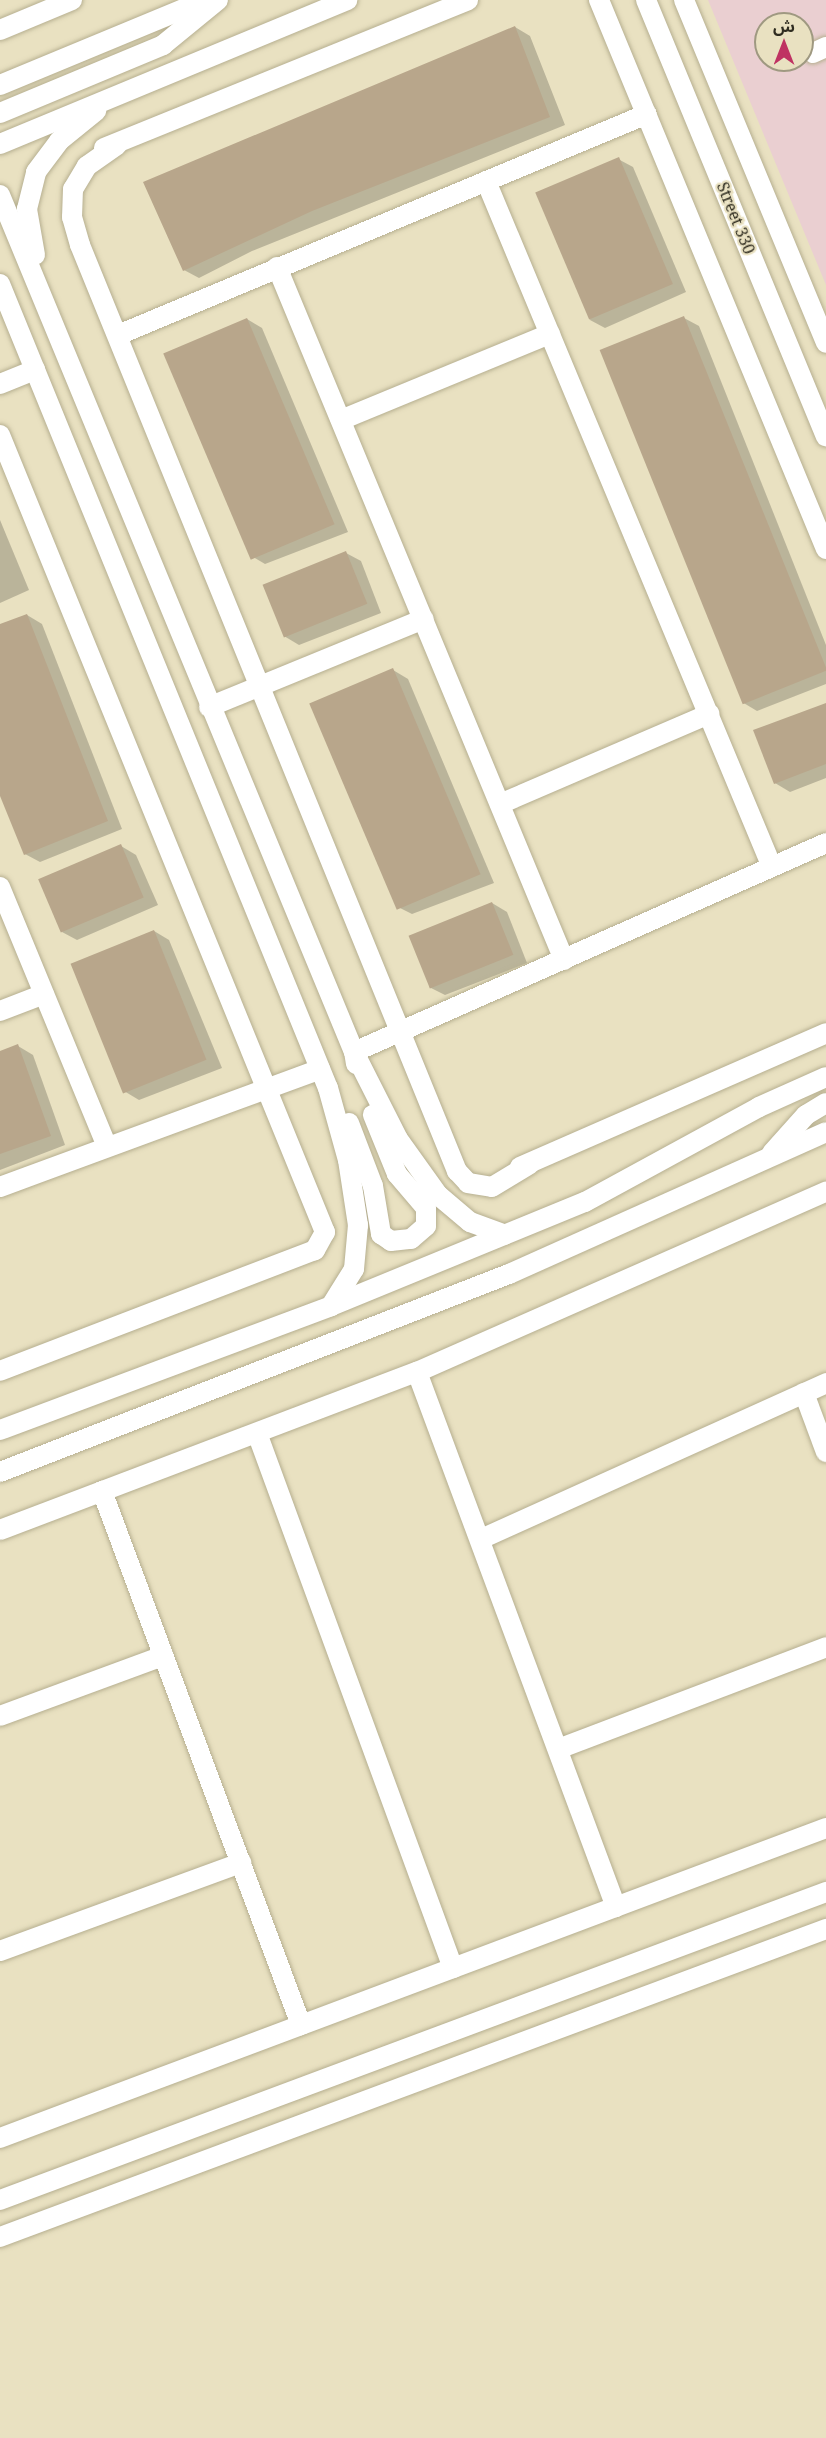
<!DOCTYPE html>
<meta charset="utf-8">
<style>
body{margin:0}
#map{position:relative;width:826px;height:2438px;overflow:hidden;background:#e9e1c1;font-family:"Noto Serif","Noto Sans Arabic",serif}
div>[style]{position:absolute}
.industrial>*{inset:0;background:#eacfd1}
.shadow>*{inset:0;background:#0003}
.building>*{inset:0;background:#b8a68b;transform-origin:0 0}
.roads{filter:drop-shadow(0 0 2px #b6af90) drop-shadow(0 0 2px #b6af90)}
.minor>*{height:20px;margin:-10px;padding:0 10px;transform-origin:10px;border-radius:10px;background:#fff}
span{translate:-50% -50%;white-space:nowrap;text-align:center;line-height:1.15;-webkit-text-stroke:4.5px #e9e1c1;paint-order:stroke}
.street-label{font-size:16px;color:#2f2c20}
.north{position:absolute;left:754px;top:12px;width:60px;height:60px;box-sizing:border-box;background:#e9e1c1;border:2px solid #9f9981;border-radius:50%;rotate:0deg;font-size:16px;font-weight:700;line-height:24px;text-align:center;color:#2f2c20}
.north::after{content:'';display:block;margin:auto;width:21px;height:27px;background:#bf3262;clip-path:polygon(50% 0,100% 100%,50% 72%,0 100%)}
</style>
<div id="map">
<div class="industrial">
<div style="clip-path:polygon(evenodd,708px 0,826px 0,826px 285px,708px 0,766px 24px,802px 24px,802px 60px,766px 60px,766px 24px)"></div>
</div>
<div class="shadow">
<div style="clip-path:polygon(515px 27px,530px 36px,565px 125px,252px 251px,199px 278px,184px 270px)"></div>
<div style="clip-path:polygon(618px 159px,633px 167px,686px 292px,605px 328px,590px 320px)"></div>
<div style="clip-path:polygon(684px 318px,699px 326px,826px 645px,826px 684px,757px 711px,742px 702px)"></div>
<div style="clip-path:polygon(247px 319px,262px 328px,348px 532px,265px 564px,250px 555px)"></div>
<div style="clip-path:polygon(0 520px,29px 590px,0 603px)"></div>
<div style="clip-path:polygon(346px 553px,361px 561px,381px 613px,299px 645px,284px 636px)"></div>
<div style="clip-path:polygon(27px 615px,42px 624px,122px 829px,40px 862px,25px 854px,0 789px,0 625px)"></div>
<div style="clip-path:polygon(393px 670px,408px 679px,494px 883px,412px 914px,396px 906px)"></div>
<div style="clip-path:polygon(826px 704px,826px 778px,790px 792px,775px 783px)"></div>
<div style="clip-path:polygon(121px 846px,136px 855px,158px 905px,77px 940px,62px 932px)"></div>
<div style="clip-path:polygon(492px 903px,507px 912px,527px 963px,445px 995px,429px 987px)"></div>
<div style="clip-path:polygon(154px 931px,169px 940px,222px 1068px,139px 1100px,124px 1091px)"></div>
<div style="clip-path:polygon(18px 1046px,33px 1055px,65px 1145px,0 1170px,0 1053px)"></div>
</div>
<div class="building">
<div style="clip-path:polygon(515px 26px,550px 117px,312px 211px,183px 271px,143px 182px)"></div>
<div style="left:619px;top:157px;width:138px;height:91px;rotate:67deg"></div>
<div style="left:684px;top:316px;width:382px;height:91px;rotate:68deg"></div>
<div style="left:247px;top:318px;width:224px;height:91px;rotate:67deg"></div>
<div style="left:346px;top:551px;width:57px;height:90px;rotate:68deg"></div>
<div style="clip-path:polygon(27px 614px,108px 821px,24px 855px,0 796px,0 624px)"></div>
<div style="left:393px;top:668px;width:224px;height:91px;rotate:67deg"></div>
<div style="clip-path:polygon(826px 703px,826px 764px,774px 784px,753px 730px)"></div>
<div style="left:121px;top:844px;width:58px;height:90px;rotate:67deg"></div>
<div style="left:492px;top:902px;width:57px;height:90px;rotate:68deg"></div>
<div style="left:154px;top:930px;width:140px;height:90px;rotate:68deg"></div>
<div style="clip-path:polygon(18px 1044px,51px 1136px,0 1154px,0 1051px)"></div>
</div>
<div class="roads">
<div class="minor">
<div style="left:599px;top:0;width:594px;rotate:67.54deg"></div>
<div style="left:646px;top:0;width:472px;rotate:67.6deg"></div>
<div style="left:684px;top:0;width:371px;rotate:67.5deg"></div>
<div style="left:0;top:30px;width:78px;rotate:-22.6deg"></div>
<div style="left:813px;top:53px;width:14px;rotate:-25deg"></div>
<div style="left:0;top:85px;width:222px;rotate:-22.5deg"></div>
<div style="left:0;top:113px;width:177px;rotate:-22.6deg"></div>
<div style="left:163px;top:45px;width:71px;rotate:-39.3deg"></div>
<div style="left:0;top:144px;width:376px;rotate:-22.5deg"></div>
<div style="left:117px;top:145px;width:37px;rotate:145deg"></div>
<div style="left:87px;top:166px;width:27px;rotate:121deg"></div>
<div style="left:73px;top:189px;width:28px;rotate:92deg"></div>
<div style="left:72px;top:217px;width:29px;rotate:74deg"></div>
<div style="left:80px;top:245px;width:1000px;rotate:67.85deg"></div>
<div style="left:457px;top:1171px;width:16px;rotate:47deg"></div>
<div style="left:468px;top:1183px;width:24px;rotate:9deg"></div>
<div style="left:492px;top:1187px;width:44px;rotate:-31.2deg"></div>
<div style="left:104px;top:148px;width:393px;rotate:-22.1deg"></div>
<div style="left:486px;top:181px;width:743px;rotate:67.37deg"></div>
<div style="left:0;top:195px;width:927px;rotate:67.56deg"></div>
<div style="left:354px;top:1052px;width:97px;rotate:63.2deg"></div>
<div style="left:398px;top:1139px;width:69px;rotate:54.5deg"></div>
<div style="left:438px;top:1195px;width:42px;rotate:40.2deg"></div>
<div style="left:470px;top:1222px;width:37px;rotate:20deg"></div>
<div style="left:35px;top:255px;width:47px;rotate:-99.9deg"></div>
<div style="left:27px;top:209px;width:38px;rotate:-76deg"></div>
<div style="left:36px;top:172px;width:39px;rotate:-53deg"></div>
<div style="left:59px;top:141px;width:48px;rotate:-39deg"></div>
<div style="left:277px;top:267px;width:750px;rotate:67.5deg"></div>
<div style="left:0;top:284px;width:868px;rotate:67.81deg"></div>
<div style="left:328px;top:1088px;width:75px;rotate:74.5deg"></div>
<div style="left:348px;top:1160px;width:66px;rotate:81.3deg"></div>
<div style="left:358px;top:1225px;width:44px;rotate:95.2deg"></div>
<div style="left:354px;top:1269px;width:44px;rotate:121.9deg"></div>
<div style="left:118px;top:335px;width:573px;rotate:-22.67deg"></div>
<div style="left:0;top:384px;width:38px;rotate:-22deg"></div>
<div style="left:341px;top:420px;width:226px;rotate:-22.4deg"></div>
<div style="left:0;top:435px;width:861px;rotate:67.82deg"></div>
<div style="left:325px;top:1232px;width:21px;rotate:119deg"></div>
<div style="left:315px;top:1250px;width:337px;rotate:159deg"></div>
<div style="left:209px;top:707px;width:232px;rotate:-22.3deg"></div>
<div style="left:500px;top:804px;width:228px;rotate:-23.3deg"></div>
<div style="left:0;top:887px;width:281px;rotate:67.6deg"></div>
<div style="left:0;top:1011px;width:47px;rotate:-21.1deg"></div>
<div style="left:356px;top:1064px;width:12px;rotate:-99deg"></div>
<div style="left:354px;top:1052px;width:516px;rotate:-23.88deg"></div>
<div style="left:349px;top:1123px;width:67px;rotate:69.1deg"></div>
<div style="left:373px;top:1186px;width:49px;rotate:80.5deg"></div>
<div style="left:381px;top:1234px;width:12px;rotate:35deg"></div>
<div style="left:391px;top:1241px;width:20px;rotate:-6deg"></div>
<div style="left:411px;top:1239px;width:20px;rotate:-41deg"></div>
<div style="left:426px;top:1226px;width:18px;rotate:-90deg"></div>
<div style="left:426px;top:1208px;width:45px;rotate:-130.5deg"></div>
<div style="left:397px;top:1174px;width:64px;rotate:-112.1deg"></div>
<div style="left:772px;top:1153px;width:51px;rotate:-48.2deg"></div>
<div style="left:806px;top:1115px;width:23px;rotate:-31deg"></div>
<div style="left:520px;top:1167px;width:334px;rotate:-23.6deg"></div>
<div style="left:0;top:1187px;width:341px;rotate:-20.2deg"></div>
<div style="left:417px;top:1372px;width:571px;rotate:69.6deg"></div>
<div style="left:804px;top:1393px;width:63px;rotate:69.6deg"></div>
<div style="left:0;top:1430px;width:353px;rotate:-20.5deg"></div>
<div style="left:331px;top:1306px;width:274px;rotate:-22.3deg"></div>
<div style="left:585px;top:1202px;width:198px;rotate:-28.6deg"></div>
<div style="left:759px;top:1107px;width:73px;rotate:-24.1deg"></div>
<div style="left:257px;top:1433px;width:570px;rotate:69.88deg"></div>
<div style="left:0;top:1472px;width:546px;rotate:-21.26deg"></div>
<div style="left:509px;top:1274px;width:347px;rotate:-24.1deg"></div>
<div style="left:102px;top:1491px;width:570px;rotate:69.56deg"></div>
<div style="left:0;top:1530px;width:446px;rotate:-20.8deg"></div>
<div style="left:417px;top:1372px;width:447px;rotate:-23.8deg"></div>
<div style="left:481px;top:1539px;width:379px;rotate:-24.3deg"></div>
<div style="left:0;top:1716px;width:174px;rotate:-20.2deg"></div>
<div style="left:558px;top:1749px;width:287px;rotate:-20.8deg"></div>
<div style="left:0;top:1951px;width:257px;rotate:-20.1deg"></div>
<div style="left:0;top:2138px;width:882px;rotate:-20.57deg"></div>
<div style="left:0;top:2200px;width:882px;rotate:-20.45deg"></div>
<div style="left:0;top:2237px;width:882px;rotate:-20.45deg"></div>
</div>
</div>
<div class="street-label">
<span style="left:736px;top:218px;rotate:68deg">Street 330</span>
</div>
<div class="north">ش</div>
</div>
